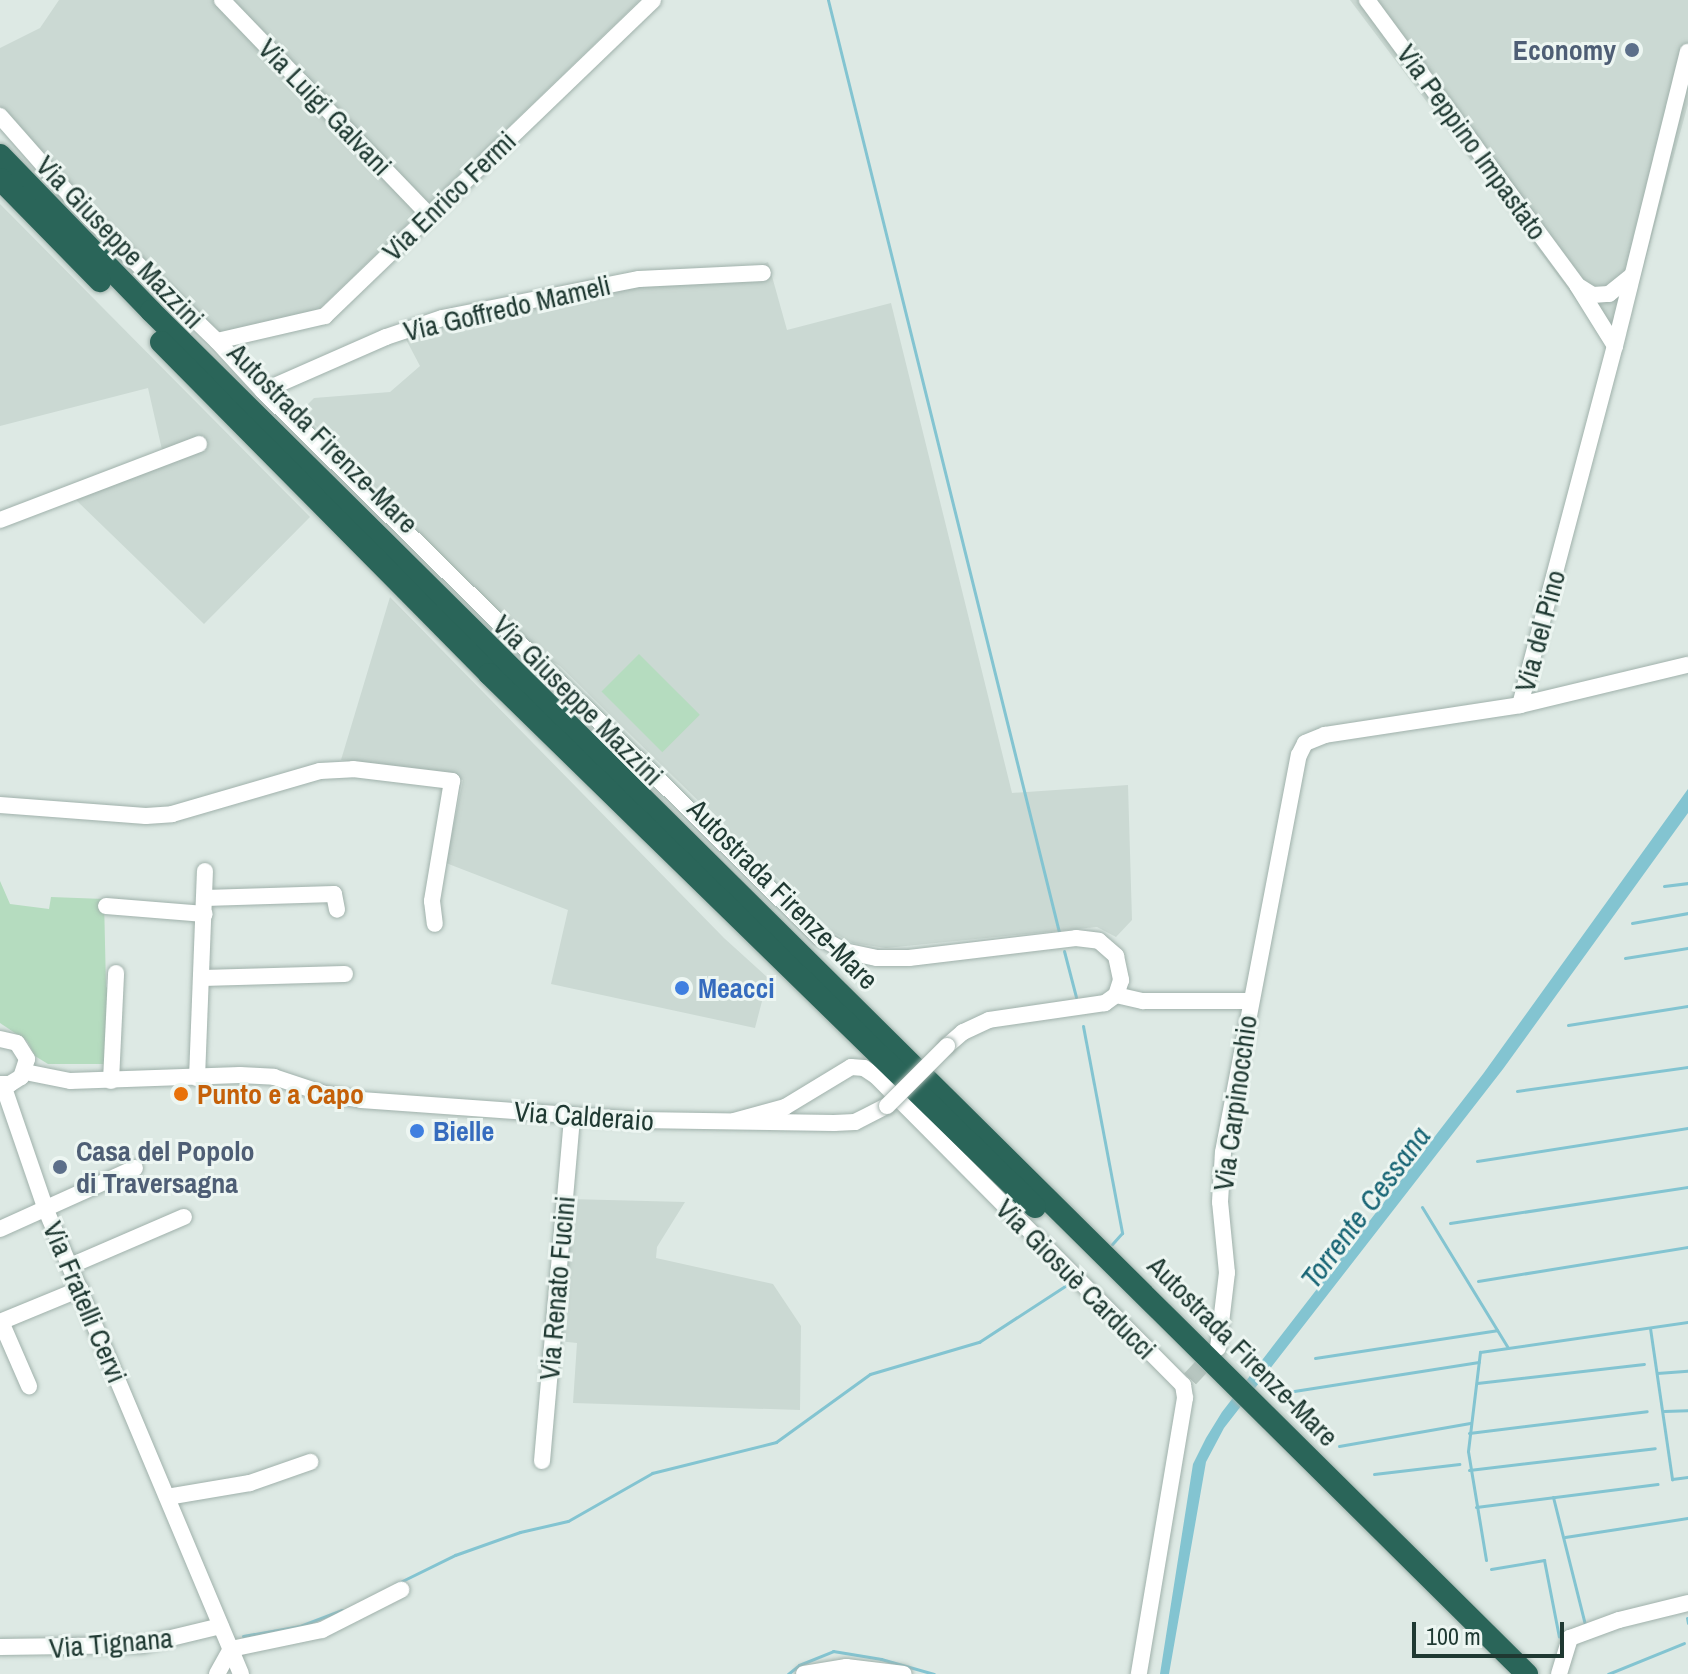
<!DOCTYPE html>
<meta charset="utf-8">
<style>
body{margin:0}
#map{position:relative;width:1688px;height:1674px;overflow:hidden;background:#dde9e4;font-family:"Archivo Narrow",sans-serif}
div>[style]{position:absolute}
.built>*{inset:0;background:#cbd9d3}
.green>*{inset:0;background:#b5dcbf;transform-origin:0 0}
.water>*{inset:0;background:#83c4d1}
.stream>*{height:3px;margin:-1.5px;padding:0 1.5px;transform-origin:1.5px;border-radius:1.5px;background:#83c4d1}
.minor-tunnel>*{height:16px;margin-top:-8px;transform-origin:0;background:repeating-linear-gradient(90deg,#b7c6c0 0 16px,transparent 0 24px)}
.roads{filter:drop-shadow(0 0 2px #a0b1ab) drop-shadow(0 0 2px #a0b1ab)}
.minor>*{height:16px;margin:-8px;padding:0 8px;transform-origin:8px;border-radius:8px;background:#fff}
.highway>*{height:22px;margin:-11px;padding:0 11px;transform-origin:11px;border-radius:11px;background:#2a6559}
.bridges{filter:drop-shadow(0 0 2px #a0b1ab) drop-shadow(0 0 2px #a0b1ab)}
.minor-bridge>*{height:16px;margin:-8px;padding:0 8px;transform-origin:8px;border-radius:8px;background:#fff}
.dots>*{width:22px;height:22px;translate:-50% -50%;box-sizing:border-box;border:4px solid #edf6f2;border-radius:50%}
span{translate:-50% -50%;white-space:nowrap;text-align:center;line-height:1.15;-webkit-text-stroke:6px #edf6f2;paint-order:stroke}
.service-label{font-size:28px;color:#4e5e75;font-weight:700}
.right{translate:-100% -50%;text-align:right}
.left{translate:0 -50%;text-align:left}
.street-label{font-size:28px;color:#1f3932}
.shop-label{font-size:28px;color:#366cbe;font-weight:700}
.food-label{font-size:28px;color:#c56008;font-weight:700}
.water-label{font-size:30px;color:#186575;font-style:italic}
.scale{position:absolute;left:1412px;top:1622px;width:152px;height:36px;box-sizing:border-box;border:4px solid #1f3932;border-top:0;padding-left:10px;font-size:24px;line-height:28px;white-space:nowrap;color:#1f3932;-webkit-text-stroke:6px #edf6f2;paint-order:stroke}
</style>
<div id="map">
<div class="built">
<div style="clip-path:polygon(59px 0,640px 0,315px 313px,215px 334px,0 110px,0 48px,40px 28px)"></div>
<div style="clip-path:polygon(1350px 0,1688px 0,1688px 104px,1619px 357px)"></div>
<div style="clip-path:polygon(0 204px,310px 517px,204px 624px,76px 500px,165px 463px,148px 388px,0 426px)"></div>
<div style="clip-path:polygon(768px 262px,787px 330px,891px 303px,1012px 793px,1128px 785px,1132px 920px,1116px 937px,1097px 927px,886px 948px,853px 943px,834px 933px,560px 666px,534px 651px,375px 495px,380px 490px,301px 411px,314px 398px,390px 392px,420px 366px,399px 326px,447px 311px,748px 270px)"></div>
<div style="clip-path:polygon(390px 597px,724px 938px,768px 978px,755px 1028px,551px 984px,568px 910px,446px 863px,463px 780px,341px 760px)"></div>
<div style="clip-path:polygon(569px 1199px,685px 1202px,657px 1247px,656px 1258px,773px 1284px,801px 1326px,800px 1410px,573px 1403px,577px 1343px,558px 1341px)"></div>
</div>
<div class="green">
<div style="left:639px;top:654px;width:86px;height:53px;rotate:45deg"></div>
<div style="clip-path:polygon(0 881px,10px 904px,49px 909px,51px 897px,104px 899px,106px 987px,111px 990px,107px 1064px,48px 1064px,35px 1056px,27px 1041px,0 1023px)"></div>
</div>
<div class="water">
<div style="clip-path:polygon(1688px 789px,1688px 813px,1503px 1069px,1224px 1428px,1206px 1462px,1169px 1674px,1160px 1674px,1193px 1464px,1206px 1438px,1222px 1412px,1483px 1074px)"></div>
</div>
<div class="stream">
<div style="left:828px;top:0;width:960px;rotate:76.08deg"></div>
<div style="left:1664px;top:886px;width:24px;rotate:-7deg"></div>
<div style="left:1632px;top:923px;width:57px;rotate:-10.1deg"></div>
<div style="left:1064px;top:951px;width:48px;rotate:75.4deg"></div>
<div style="left:1625px;top:958px;width:64px;rotate:-9deg"></div>
<div style="left:1568px;top:1025px;width:121px;rotate:-9deg"></div>
<div style="left:1083px;top:1026px;width:211px;rotate:79.3deg"></div>
<div style="left:1122px;top:1233px;width:15px;rotate:132deg"></div>
<div style="left:1517px;top:1091px;width:173px;rotate:-8deg"></div>
<div style="left:1477px;top:1161px;width:214px;rotate:-8.9deg"></div>
<div style="left:1422px;top:1207px;width:165px;rotate:58.6deg"></div>
<div style="left:1450px;top:1223px;width:241px;rotate:-8.6deg"></div>
<div style="left:1478px;top:1281px;width:213px;rotate:-9.2deg"></div>
<div style="left:1650px;top:1328px;width:153px;rotate:81.7deg"></div>
<div style="left:1672px;top:1479px;width:16px;rotate:-7deg"></div>
<div style="left:1315px;top:1358px;width:184px;rotate:-8.7deg"></div>
<div style="left:1657px;top:1373px;width:31px;rotate:-4deg"></div>
<div style="left:1477px;top:1383px;width:168px;rotate:-6.5deg"></div>
<div style="left:1294px;top:1391px;width:187px;rotate:-8.9deg"></div>
<div style="left:1664px;top:1411px;width:24px;rotate:-2deg"></div>
<div style="left:1469px;top:1433px;width:179px;rotate:-7deg"></div>
<div style="left:1339px;top:1446px;width:133px;rotate:-10deg"></div>
<div style="left:1469px;top:1470px;width:187px;rotate:-6.7deg"></div>
<div style="left:1374px;top:1474px;width:86px;rotate:-6.7deg"></div>
<div style="left:1553px;top:1497px;width:131px;rotate:75.9deg"></div>
<div style="left:1476px;top:1507px;width:183px;rotate:-7.2deg"></div>
<div style="left:1565px;top:1537px;width:124px;rotate:-8.8deg"></div>
<div style="left:1486px;top:1560px;width:110px;rotate:-99.4deg"></div>
<div style="left:1468px;top:1451px;width:100px;rotate:-83.1deg"></div>
<div style="left:1480px;top:1352px;width:210px;rotate:-8.2deg"></div>
<div style="left:1491px;top:1569px;width:54px;rotate:-9.6deg"></div>
<div style="left:1544px;top:1560px;width:78px;rotate:79deg"></div>
<div style="left:396px;top:1584px;width:66px;rotate:-26.2deg"></div>
<div style="left:455px;top:1555px;width:69px;rotate:-19.5deg"></div>
<div style="left:520px;top:1532px;width:49px;rotate:-12.9deg"></div>
<div style="left:568px;top:1521px;width:97px;rotate:-29.7deg"></div>
<div style="left:652px;top:1473px;width:128px;rotate:-14deg"></div>
<div style="left:776px;top:1442px;width:116px;rotate:-35.9deg"></div>
<div style="left:870px;top:1374px;width:114px;rotate:-16.4deg"></div>
<div style="left:979px;top:1342px;width:110px;rotate:-33.1deg"></div>
<div style="left:1687px;top:1618px;width:5px;rotate:79deg"></div>
<div style="left:243px;top:1636px;width:58px;rotate:-10deg"></div>
<div style="left:300px;top:1626px;width:45px;rotate:-20.9deg"></div>
<div style="left:788px;top:1674px;width:14px;rotate:-39deg"></div>
<div style="left:799px;top:1665px;width:37px;rotate:-22deg"></div>
<div style="left:833px;top:1651px;width:49px;rotate:9.5deg"></div>
<div style="left:881px;top:1659px;width:55px;rotate:15.8deg"></div>
<div style="left:1608px;top:1674px;width:82px;rotate:-22.2deg"></div>
</div>
<div class="minor-tunnel">
<div style="left:1190px;top:1379px;width:37px;rotate:-47deg"></div>
</div>
<div class="roads">
<div class="minor">
<div style="left:222px;top:0;width:297px;rotate:46.1deg"></div>
<div style="left:1367px;top:0;width:354px;rotate:53.6deg"></div>
<div style="left:1577px;top:285px;width:72px;rotate:58.1deg"></div>
<div style="left:0;top:116px;width:136px;rotate:48.6deg"></div>
<div style="left:90px;top:218px;width:177px;rotate:44.1deg"></div>
<div style="left:217px;top:341px;width:68px;rotate:47.4deg"></div>
<div style="left:263px;top:391px;width:779px;rotate:44.48deg"></div>
<div style="left:819px;top:937px;width:29px;rotate:29deg"></div>
<div style="left:844px;top:951px;width:34px;rotate:12deg"></div>
<div style="left:877px;top:958px;width:32px"></div>
<div style="left:909px;top:958px;width:168px;rotate:-6.8deg"></div>
<div style="left:1076px;top:938px;width:23px;rotate:7deg"></div>
<div style="left:1099px;top:941px;width:23px;rotate:41deg"></div>
<div style="left:1116px;top:956px;width:25px;rotate:78deg"></div>
<div style="left:1121px;top:980px;width:16px;rotate:108deg"></div>
<div style="left:1116px;top:995px;width:14px;rotate:144deg"></div>
<div style="left:1105px;top:1003px;width:117px;rotate:171.7deg"></div>
<div style="left:989px;top:1020px;width:29px;rotate:155deg"></div>
<div style="left:963px;top:1032px;width:21px;rotate:139deg"></div>
<div style="left:1580px;top:287px;width:15px;rotate:32deg"></div>
<div style="left:1593px;top:295px;width:16px;rotate:-4deg"></div>
<div style="left:1609px;top:294px;width:28px;rotate:-39deg"></div>
<div style="left:217px;top:341px;width:111px;rotate:-13deg"></div>
<div style="left:325px;top:316px;width:455px;rotate:-43.9deg"></div>
<div style="left:263px;top:391px;width:134px;rotate:-23.7deg"></div>
<div style="left:386px;top:337px;width:59px;rotate:-18.7deg"></div>
<div style="left:442px;top:318px;width:201px;rotate:-11.2deg"></div>
<div style="left:639px;top:279px;width:124px;rotate:-2.8deg"></div>
<div style="left:0;top:520px;width:213px;rotate:-20.9deg"></div>
<div style="left:1520px;top:705px;width:371px;rotate:-75.2deg"></div>
<div style="left:1615px;top:346px;width:303px;rotate:-76.1deg"></div>
<div style="left:0;top:805px;width:146px;rotate:4.3deg"></div>
<div style="left:146px;top:816px;width:26px;rotate:-4deg"></div>
<div style="left:172px;top:814px;width:154px;rotate:-16.2deg"></div>
<div style="left:320px;top:771px;width:33px;rotate:-3deg"></div>
<div style="left:353px;top:769px;width:100px;rotate:6.9deg"></div>
<div style="left:452px;top:781px;width:122px;rotate:99.5deg"></div>
<div style="left:432px;top:901px;width:23px;rotate:83deg"></div>
<div style="left:205px;top:898px;width:129px;rotate:-1.8deg"></div>
<div style="left:334px;top:894px;width:16px;rotate:79deg"></div>
<div style="left:106px;top:906px;width:99px;rotate:4.6deg"></div>
<div style="left:202px;top:978px;width:143px;rotate:-1.6deg"></div>
<div style="left:1116px;top:995px;width:28px;rotate:13deg"></div>
<div style="left:1143px;top:1001px;width:107px"></div>
<div style="left:0;top:1039px;width:17px;rotate:13deg"></div>
<div style="left:17px;top:1043px;width:19px;rotate:58deg"></div>
<div style="left:27px;top:1059px;width:19px;rotate:108deg"></div>
<div style="left:21px;top:1077px;width:13px;rotate:148deg"></div>
<div style="left:10px;top:1084px;width:10px;rotate:180deg"></div>
<div style="left:25px;top:1072px;width:46px;rotate:11.3deg"></div>
<div style="left:70px;top:1081px;width:170px;rotate:-2deg"></div>
<div style="left:240px;top:1075px;width:34px;rotate:3deg"></div>
<div style="left:274px;top:1077px;width:54px;rotate:18.4deg"></div>
<div style="left:325px;top:1094px;width:36px;rotate:9deg"></div>
<div style="left:361px;top:1100px;width:279px;rotate:4.1deg"></div>
<div style="left:639px;top:1120px;width:195px;rotate:0.9deg"></div>
<div style="left:834px;top:1123px;width:21px;rotate:-3deg"></div>
<div style="left:855px;top:1122px;width:36px;rotate:-27deg"></div>
<div style="left:197px;top:1078px;width:207px;rotate:-87.8deg"></div>
<div style="left:111px;top:1081px;width:108px;rotate:-87.3deg"></div>
<div style="left:3px;top:1085px;width:132px;rotate:71deg"></div>
<div style="left:46px;top:1210px;width:503px;rotate:67.2deg"></div>
<div style="left:734px;top:1121px;width:53px;rotate:-15.4deg"></div>
<div style="left:785px;top:1107px;width:77px;rotate:-31.2deg"></div>
<div style="left:851px;top:1067px;width:13px;rotate:4deg"></div>
<div style="left:864px;top:1068px;width:14px;rotate:34deg"></div>
<div style="left:876px;top:1076px;width:436px;rotate:45.2deg"></div>
<div style="left:1183px;top:1385px;width:13px;rotate:81deg"></div>
<div style="left:1185px;top:1398px;width:280px;rotate:99.5deg"></div>
<div style="left:0;top:1229px;width:148px;rotate:-24.3deg"></div>
<div style="left:70px;top:1266px;width:124px;rotate:-23.3deg"></div>
<div style="left:0;top:1322px;width:87px;rotate:-22.4deg"></div>
<div style="left:2px;top:1324px;width:68px;rotate:66.5deg"></div>
<div style="left:1218px;top:1348px;width:76px;rotate:-83.2deg"></div>
<div style="left:1227px;top:1273px;width:71px;rotate:-95.6deg"></div>
<div style="left:1220px;top:1202px;width:50px;rotate:-86.6deg"></div>
<div style="left:1223px;top:1152px;width:404px;rotate:-79.2deg"></div>
<div style="left:1299px;top:755px;width:13px;rotate:-63deg"></div>
<div style="left:1305px;top:743px;width:22px;rotate:-22deg"></div>
<div style="left:1325px;top:735px;width:197px;rotate:-8.7deg"></div>
<div style="left:1520px;top:705px;width:172px;rotate:-13.5deg"></div>
<div style="left:542px;top:1461px;width:347px;rotate:-85deg"></div>
<div style="left:167px;top:1497px;width:84px;rotate:-9.6deg"></div>
<div style="left:250px;top:1483px;width:64px;rotate:-19.3deg"></div>
<div style="left:0;top:1647px;width:142px;rotate:-0.8deg"></div>
<div style="left:142px;top:1645px;width:81px;rotate:-13.5deg"></div>
<div style="left:217px;top:1674px;width:29px;rotate:-61deg"></div>
<div style="left:231px;top:1649px;width:93px;rotate:-11.8deg"></div>
<div style="left:322px;top:1630px;width:89px;rotate:-26.9deg"></div>
<div style="left:804px;top:1674px;width:43px;rotate:-9.5deg"></div>
<div style="left:846px;top:1667px;width:58px;rotate:6.9deg"></div>
<div style="left:1559px;top:1674px;width:38px;rotate:-73deg"></div>
<div style="left:1570px;top:1638px;width:52px;rotate:-20.2deg"></div>
<div style="left:1619px;top:1620px;width:71px;rotate:-13.8deg"></div>
</div>
<div class="highway">
<div style="left:0;top:155px;width:217px;rotate:45.9deg"></div>
<div style="left:151px;top:311px;width:1937px;rotate:44.73deg"></div>
<div style="left:0;top:179px;width:143px;rotate:45.6deg"></div>
<div style="left:161px;top:342px;width:467px;rotate:45.3deg"></div>
<div style="left:489px;top:674px;width:763px;rotate:44.31deg"></div>
</div>
</div>
<div class="bridges">
<div class="minor-bridge">
<div style="left:887px;top:1106px;width:85px;rotate:-45deg"></div>
</div>
</div>
<div class="dots">
<div style="left:1632px;top:50px;background:#5c6f8a"></div>
<div style="left:682px;top:988px;background:#3f7fe0"></div>
<div style="left:181px;top:1094px;background:#e8710a"></div>
<div style="left:417px;top:1131px;background:#3f7fe0"></div>
<div style="left:60px;top:1167px;background:#5c6f8a"></div>
</div>
<div class="service-label">
<span class="right" style="left:1616px;top:50px">Economy</span>
<span class="left" style="left:76px;top:1167px">Casa del Popolo<br>di Traversagna</span>
</div>
<div class="street-label">
<span style="left:325px;top:107px;rotate:46deg">Via Luigi Galvani</span>
<span style="left:1472px;top:142px;rotate:54deg">Via Peppino Impastato</span>
<span style="left:449px;top:196px;rotate:-44deg">Via Enrico Fermi</span>
<span style="left:120px;top:242px;rotate:46deg">Via Giuseppe Mazzini</span>
<span style="left:507px;top:308px;rotate:-13deg">Via Goffredo Mameli</span>
<span style="left:323px;top:438px;rotate:45deg">Autostrada Firenze-Mare</span>
<span style="left:1540px;top:631px;rotate:-75deg">Via del Pino</span>
<span style="left:578px;top:700px;rotate:45deg">Via Giuseppe Mazzini</span>
<span style="left:783px;top:894px;rotate:45deg">Autostrada Firenze-Mare</span>
<span style="left:1235px;top:1103px;rotate:-82deg">Via Carpinocchio</span>
<span style="left:584px;top:1116px;rotate:4deg">Via Calderaio</span>
<span style="left:1076px;top:1279px;rotate:45deg">Via Giosuè Carducci</span>
<span style="left:557px;top:1288px;rotate:-85deg">Via Renato Fucini</span>
<span style="left:85px;top:1302px;rotate:67deg">Via Fratelli Cervi</span>
<span style="left:1243px;top:1351px;rotate:45deg">Autostrada Firenze-Mare</span>
<span style="left:111px;top:1643px;rotate:-5deg">Via Tignana</span>
</div>
<div class="shop-label">
<span class="left" style="left:698px;top:988px">Meacci</span>
<span class="left" style="left:433px;top:1131px">Bielle</span>
</div>
<div class="food-label">
<span class="left" style="left:197px;top:1094px">Punto e a Capo</span>
</div>
<div class="water-label">
<span style="left:1365px;top:1207px;rotate:-53deg">Torrente Cessana</span>
</div>
<div class="scale">100 m</div>
</div>
